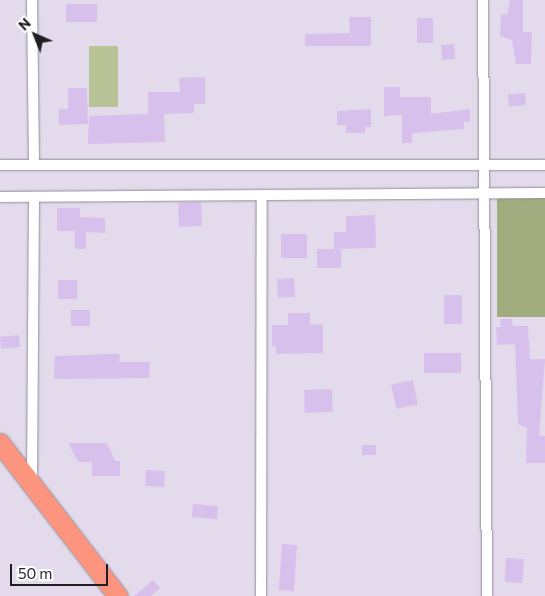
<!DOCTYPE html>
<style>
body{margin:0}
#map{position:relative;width:545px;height:596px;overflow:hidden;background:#e3dbeb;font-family:Commissioner,sans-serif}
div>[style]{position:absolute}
.green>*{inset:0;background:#b8c396;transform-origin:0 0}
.forest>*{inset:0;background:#a1ac7e;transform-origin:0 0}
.building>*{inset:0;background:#d7c0ec;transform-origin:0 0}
.roads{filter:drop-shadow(0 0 1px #948c9b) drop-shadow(0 0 1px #948c9b)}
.street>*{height:10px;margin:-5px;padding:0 5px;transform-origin:5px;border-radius:5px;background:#fff}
.highway>*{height:19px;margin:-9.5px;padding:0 9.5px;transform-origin:9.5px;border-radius:9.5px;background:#fd947d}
span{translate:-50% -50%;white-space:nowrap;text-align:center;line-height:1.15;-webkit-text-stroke:5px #fff;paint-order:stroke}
.north{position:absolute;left:10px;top:10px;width:50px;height:50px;-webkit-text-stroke:4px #fff;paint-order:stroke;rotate:316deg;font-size:14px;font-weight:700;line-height:20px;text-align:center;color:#201d23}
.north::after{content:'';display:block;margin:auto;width:18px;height:22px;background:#201d23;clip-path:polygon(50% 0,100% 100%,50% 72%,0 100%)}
.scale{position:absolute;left:10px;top:564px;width:98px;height:22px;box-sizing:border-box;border:2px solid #201d23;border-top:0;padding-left:6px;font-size:15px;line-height:18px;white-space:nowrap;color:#201d23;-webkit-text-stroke:4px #fff;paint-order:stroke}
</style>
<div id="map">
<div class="green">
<div style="left:89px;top:46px;width:29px;height:61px"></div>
</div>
<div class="forest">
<div style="left:497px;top:194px;width:48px;height:123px"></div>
</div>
<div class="building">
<div style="clip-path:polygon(510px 0,523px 0,523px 32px,532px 32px,531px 64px,516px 64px,512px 40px,500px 36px,501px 14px,507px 15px)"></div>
<div style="left:66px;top:4px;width:31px;height:18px"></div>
<div style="clip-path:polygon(349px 17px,371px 17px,371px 46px,305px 46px,305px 34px,350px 33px)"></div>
<div style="left:417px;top:18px;width:16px;height:25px"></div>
<div style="left:454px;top:44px;width:15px;height:13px;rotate:86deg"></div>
<div style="clip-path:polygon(205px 77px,205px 104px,194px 104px,194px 113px,164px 114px,165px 142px,88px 144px,89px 116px,148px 114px,148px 92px,180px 92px,179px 78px)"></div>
<div style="clip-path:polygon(384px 87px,400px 87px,400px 97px,431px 97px,431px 114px,470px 109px,470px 122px,464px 122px,464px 129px,412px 133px,412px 143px,402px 143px,402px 115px,384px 116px)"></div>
<div style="clip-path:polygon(68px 88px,87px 88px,88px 124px,59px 125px,59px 109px,68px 109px)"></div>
<div style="left:525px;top:93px;width:12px;height:17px;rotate:85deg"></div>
<div style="clip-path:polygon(371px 109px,371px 127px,365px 127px,365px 133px,346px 133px,346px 125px,337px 125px,337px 111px)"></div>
<div style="left:201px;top:202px;width:24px;height:23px;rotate:88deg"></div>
<div style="clip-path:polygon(57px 208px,80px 208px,80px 217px,105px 218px,105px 233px,86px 232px,86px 249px,75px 249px,75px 231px,57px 231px)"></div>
<div style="clip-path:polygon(375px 215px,376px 248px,334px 249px,334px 232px,346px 232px,346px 216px)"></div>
<div style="left:281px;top:234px;width:26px;height:24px"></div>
<div style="left:341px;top:249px;width:19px;height:24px;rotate:90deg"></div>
<div style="left:294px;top:278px;width:19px;height:17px;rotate:87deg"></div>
<div style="left:58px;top:280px;width:19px;height:19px"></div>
<div style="left:444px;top:295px;width:18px;height:29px"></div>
<div style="left:71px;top:310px;width:19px;height:16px"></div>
<div style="clip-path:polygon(288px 313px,310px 313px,310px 325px,323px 324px,323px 353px,276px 354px,276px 346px,272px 346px,272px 325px,288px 325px)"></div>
<div style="clip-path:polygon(500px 319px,512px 319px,513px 326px,528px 326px,530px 359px,545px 359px,539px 436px,545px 436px,545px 463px,526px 463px,527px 428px,518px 424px,515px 344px,497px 345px,496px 327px,501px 327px)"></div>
<div style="left:19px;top:335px;width:12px;height:19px;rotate:85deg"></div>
<div style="left:424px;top:353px;width:37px;height:20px"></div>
<div style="clip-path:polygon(110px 354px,120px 354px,119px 362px,150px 362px,149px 378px,54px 379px,55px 356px)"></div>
<div style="left:413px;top:380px;width:25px;height:22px;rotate:79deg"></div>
<div style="left:332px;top:389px;width:23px;height:28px;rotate:88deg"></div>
<div style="clip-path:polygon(68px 443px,107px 443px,115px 461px,120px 461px,120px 476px,92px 476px,92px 462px,78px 462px)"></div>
<div style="left:376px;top:445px;width:10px;height:14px;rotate:90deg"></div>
<div style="left:146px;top:470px;width:19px;height:16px;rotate:3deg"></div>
<div style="left:193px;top:504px;width:25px;height:13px;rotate:5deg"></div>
<div style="left:282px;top:544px;width:15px;height:46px;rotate:4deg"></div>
<div style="left:506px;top:558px;width:18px;height:24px;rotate:3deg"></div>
<div style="clip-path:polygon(153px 580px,160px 588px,151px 596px,134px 596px)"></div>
</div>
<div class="roads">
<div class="street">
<div style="left:32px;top:0;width:164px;rotate:89.3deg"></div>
<div style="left:483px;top:0;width:596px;rotate:89.62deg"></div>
<div style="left:0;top:165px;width:545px"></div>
<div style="left:0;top:197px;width:545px;rotate:-0.42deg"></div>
<div style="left:32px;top:483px;width:286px;rotate:-89.6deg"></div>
<div style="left:261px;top:596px;width:401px;rotate:-89.9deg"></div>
</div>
<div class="highway">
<div style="left:0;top:443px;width:193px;rotate:52.4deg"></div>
</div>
</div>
<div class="north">N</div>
<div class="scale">50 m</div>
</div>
